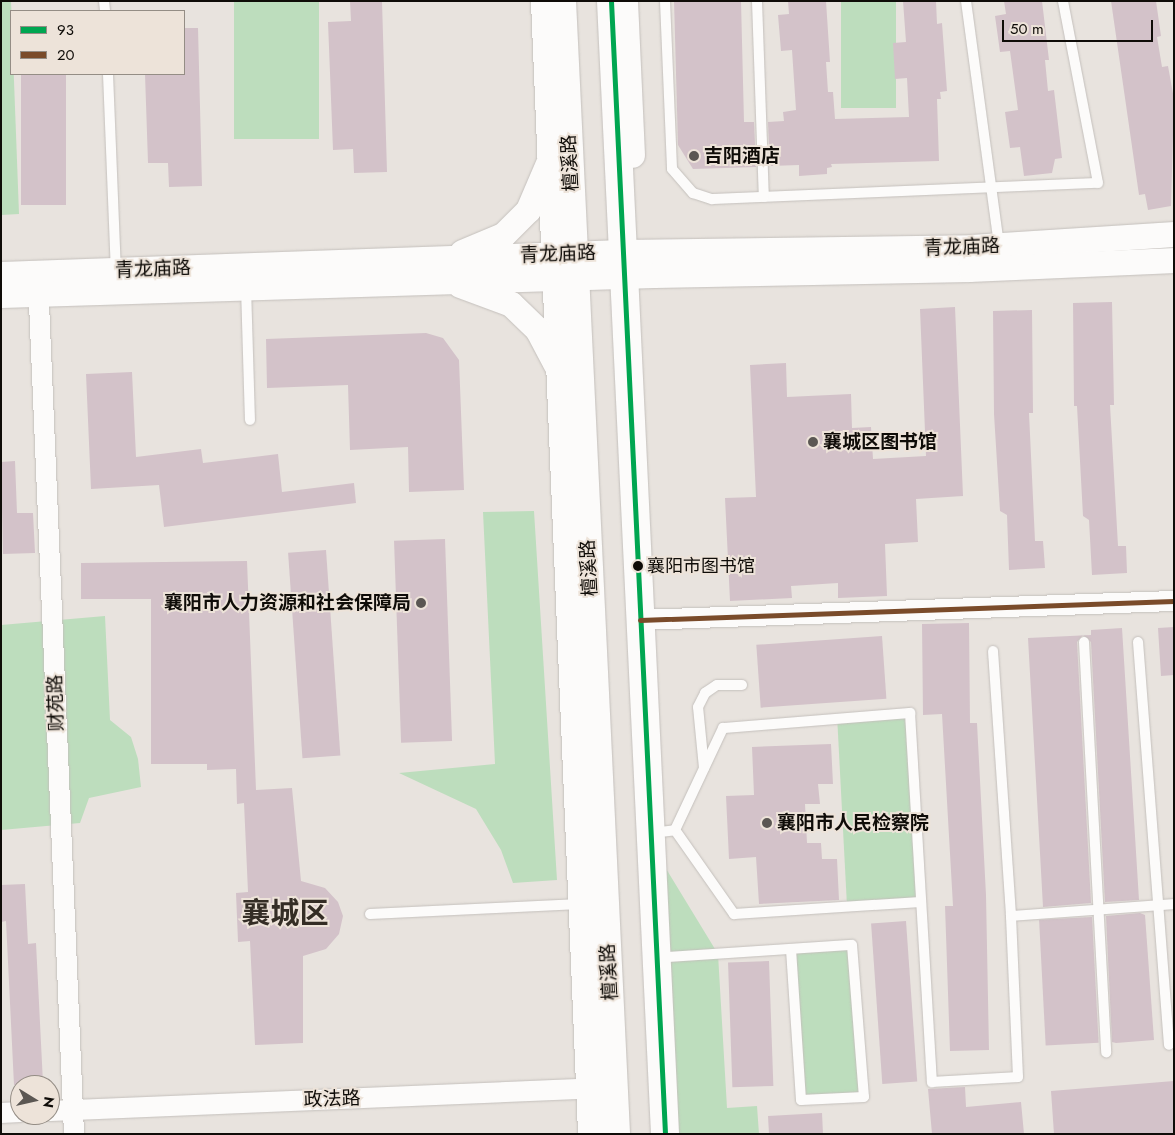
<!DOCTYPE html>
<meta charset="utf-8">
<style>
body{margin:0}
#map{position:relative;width:1175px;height:1135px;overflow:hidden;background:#e8e3de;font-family:Jost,"Noto Sans SC",sans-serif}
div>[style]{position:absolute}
.green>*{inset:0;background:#bdddbd;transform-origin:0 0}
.building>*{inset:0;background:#d3c2c9;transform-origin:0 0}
.roads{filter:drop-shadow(0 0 1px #c4c0bc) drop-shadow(0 0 1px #c4c0bc)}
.service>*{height:10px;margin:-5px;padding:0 5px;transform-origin:5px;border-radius:5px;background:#fcfbfa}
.minor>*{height:20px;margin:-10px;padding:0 10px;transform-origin:10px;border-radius:10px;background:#fcfbfa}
.tertiary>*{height:25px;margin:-12.5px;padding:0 12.5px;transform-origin:12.5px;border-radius:12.5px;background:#fcfbfa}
.primary>*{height:28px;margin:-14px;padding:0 14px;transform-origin:14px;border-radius:14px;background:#fcfbfa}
.bus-1>*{height:5px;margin:-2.5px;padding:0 2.5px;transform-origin:2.5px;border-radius:2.5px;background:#00a651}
.bus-2>*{height:5px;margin:-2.5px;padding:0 2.5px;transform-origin:2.5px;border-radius:2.5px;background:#7a4b2a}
.dots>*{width:14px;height:14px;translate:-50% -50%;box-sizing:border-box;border:2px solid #ede3d9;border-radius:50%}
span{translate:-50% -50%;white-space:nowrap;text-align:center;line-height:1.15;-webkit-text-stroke:4px #ede3d9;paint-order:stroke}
.bus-label{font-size:18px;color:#0f0c08}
.left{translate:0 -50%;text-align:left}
.poi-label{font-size:19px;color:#0f0c08;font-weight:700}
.right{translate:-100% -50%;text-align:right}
.street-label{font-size:19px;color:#0f0c08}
.town-label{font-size:29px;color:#342d25;font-weight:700}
.frame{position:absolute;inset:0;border:2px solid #0f0c08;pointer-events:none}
.legend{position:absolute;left:10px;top:10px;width:175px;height:65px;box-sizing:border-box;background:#ede3d9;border:1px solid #948d85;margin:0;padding:6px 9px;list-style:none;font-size:15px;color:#0f0c08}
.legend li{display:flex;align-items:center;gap:10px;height:25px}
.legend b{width:25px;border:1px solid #948d85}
.north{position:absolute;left:10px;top:1075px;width:50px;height:50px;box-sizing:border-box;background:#ede3d9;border:1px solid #948d85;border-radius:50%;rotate:99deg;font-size:14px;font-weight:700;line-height:20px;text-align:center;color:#0f0c08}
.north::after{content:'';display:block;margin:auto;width:18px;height:22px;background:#5b5753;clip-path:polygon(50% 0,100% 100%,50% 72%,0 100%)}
.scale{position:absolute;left:1002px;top:20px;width:151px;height:22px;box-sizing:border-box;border:2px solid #0f0c08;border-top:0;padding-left:6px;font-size:15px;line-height:18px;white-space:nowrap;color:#0f0c08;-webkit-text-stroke:4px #ede3d9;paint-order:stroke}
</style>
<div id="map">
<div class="green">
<div style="clip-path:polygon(1px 1px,11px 1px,19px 214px,1px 215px)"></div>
<div style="left:234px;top:1px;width:85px;height:138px"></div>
<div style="left:841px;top:1px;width:55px;height:107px"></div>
<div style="clip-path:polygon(534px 511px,557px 880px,513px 883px,501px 850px,476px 809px,399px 773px,495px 764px,483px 512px)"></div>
<div style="clip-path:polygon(105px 616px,110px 720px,131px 737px,138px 759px,141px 787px,89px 798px,80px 823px,1px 830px,1px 625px)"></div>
<div style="left:910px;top:713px;width:189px;height:73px;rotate:87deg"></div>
<div style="clip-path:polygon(665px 867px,718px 954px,727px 1108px,757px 1106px,759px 1134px,678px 1134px)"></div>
<div style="left:852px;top:945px;width:152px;height:61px;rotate:85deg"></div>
</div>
<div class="building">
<div style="clip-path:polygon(350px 1px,382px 1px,387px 172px,354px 173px,353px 149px,333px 150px,328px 22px,351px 21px)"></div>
<div style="clip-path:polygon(674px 1px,741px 1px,744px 122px,754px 122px,756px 167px,693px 169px,678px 145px)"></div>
<div style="clip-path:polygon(788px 1px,826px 1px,830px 62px,826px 62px,828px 92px,833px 92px,835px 119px,909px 117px,907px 78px,895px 79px,893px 43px,906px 42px,903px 1px,936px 1px,937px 24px,942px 23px,947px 91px,940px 92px,941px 99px,937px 99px,939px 161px,831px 164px,832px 167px,827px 168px,827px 174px,799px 176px,799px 165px,770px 166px,768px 122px,784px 121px,783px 112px,796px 110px,792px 50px,781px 51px,778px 15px,789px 14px)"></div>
<div style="clip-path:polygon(1004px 1px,1042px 1px,1049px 60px,1045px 60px,1048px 91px,1054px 90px,1062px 158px,1055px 159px,1052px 173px,1024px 176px,1020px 147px,1010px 148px,1005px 112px,1018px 110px,1010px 51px,1000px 52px,995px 16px,1006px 14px)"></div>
<div style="clip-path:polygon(1111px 1px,1156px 1px,1161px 36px,1157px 37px,1162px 67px,1168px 66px,1174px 99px,1171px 206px,1148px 210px,1145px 194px,1139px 195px)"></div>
<div style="clip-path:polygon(184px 28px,198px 28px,202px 186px,169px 187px,168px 163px,148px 163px,145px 74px,184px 74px)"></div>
<div style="left:21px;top:74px;width:45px;height:131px"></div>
<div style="clip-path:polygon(1112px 302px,1114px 405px,1110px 405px,1118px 546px,1126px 546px,1127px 573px,1092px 575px,1089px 520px,1083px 516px,1077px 406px,1074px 406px,1073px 303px)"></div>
<div style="clip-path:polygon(955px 307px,963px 496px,916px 499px,918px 542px,885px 544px,887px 596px,838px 598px,838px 583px,791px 586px,792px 598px,730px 601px,725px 498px,756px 497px,750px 365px,786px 363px,787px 397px,851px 394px,852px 428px,871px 427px,873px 459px,926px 456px,920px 309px)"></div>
<div style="clip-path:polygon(1032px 310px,1033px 413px,1029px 413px,1035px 541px,1043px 541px,1045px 568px,1009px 570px,1007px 515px,1000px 511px,994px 414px,993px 311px)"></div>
<div style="clip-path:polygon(426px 333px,443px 338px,459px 360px,464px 490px,409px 492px,408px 447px,350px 450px,348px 385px,267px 388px,266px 339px)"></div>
<div style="clip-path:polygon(132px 372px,136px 457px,201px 449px,203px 463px,278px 454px,282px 492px,354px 483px,356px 503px,164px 527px,159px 485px,91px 489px,86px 374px)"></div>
<div style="clip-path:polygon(15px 461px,17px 513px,33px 513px,35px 553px,3px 554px,1px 462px)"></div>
<div style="left:445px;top:539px;width:202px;height:51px;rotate:88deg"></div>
<div style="left:326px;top:550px;width:206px;height:38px;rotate:86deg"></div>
<div style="clip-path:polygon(247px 561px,256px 790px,292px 788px,301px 881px,325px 888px,338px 902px,343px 916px,339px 934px,326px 949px,303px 956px,303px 1043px,255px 1045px,250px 941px,238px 942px,236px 893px,248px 892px,244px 803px,237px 804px,236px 769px,207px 770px,207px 764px,151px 764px,151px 599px,81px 599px,81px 563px)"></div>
<div style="clip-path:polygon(969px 623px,970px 723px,977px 723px,986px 895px,989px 1050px,950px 1051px,945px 906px,953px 906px,942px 714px,923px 715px,922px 624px)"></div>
<div style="clip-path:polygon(1174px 627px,1174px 675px,1161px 676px,1158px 628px)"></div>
<div style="clip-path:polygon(1122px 628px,1139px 900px,1105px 902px,1091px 642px,1083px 635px,1077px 642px,1091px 903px,1043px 907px,1028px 638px,1091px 635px,1091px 630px)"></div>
<div style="left:882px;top:636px;width:63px;height:126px;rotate:86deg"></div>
<div style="clip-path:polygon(831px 744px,833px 784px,818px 784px,820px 804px,805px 804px,807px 843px,821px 843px,822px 859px,837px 859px,839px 900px,759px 904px,756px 857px,729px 859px,726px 796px,754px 795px,752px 747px)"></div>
<div style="clip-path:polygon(25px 884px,28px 944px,36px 943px,43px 1083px,14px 1085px,6px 921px,1px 922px,1px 885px)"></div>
<div style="clip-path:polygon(1140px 913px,1145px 915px,1154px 1040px,1116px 1043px,1112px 1042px,1106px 916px)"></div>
<div style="left:1092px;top:917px;width:126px;height:53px;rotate:87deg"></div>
<div style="left:906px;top:921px;width:161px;height:35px;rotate:86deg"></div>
<div style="left:769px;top:961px;width:125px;height:41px;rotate:88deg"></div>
<div style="clip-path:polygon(1174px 1081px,1174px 1134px,1054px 1134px,1051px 1091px)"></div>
<div style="clip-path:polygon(965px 1087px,966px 1107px,1021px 1102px,1024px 1134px,932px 1134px,928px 1089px)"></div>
<div style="clip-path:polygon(822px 1113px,823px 1134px,769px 1134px,768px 1116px)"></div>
</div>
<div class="roads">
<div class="service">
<div style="left:104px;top:1px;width:10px;rotate:84deg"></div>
<div style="left:665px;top:1px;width:168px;rotate:87.6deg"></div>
<div style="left:672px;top:169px;width:32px;rotate:49deg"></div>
<div style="left:693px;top:193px;width:20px;rotate:18deg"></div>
<div style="left:712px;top:199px;width:386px;rotate:-2.4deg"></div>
<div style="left:1098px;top:183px;width:185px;rotate:-100.9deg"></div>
<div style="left:757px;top:1px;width:196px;rotate:88deg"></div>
<div style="left:966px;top:1px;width:246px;rotate:82.3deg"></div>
<div style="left:108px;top:74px;width:195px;rotate:87.7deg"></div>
<div style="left:246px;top:287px;width:133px;rotate:88.3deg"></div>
<div style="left:1084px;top:642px;width:411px;rotate:86.9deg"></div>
<div style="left:1138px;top:642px;width:404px;rotate:85.6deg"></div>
<div style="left:993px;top:651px;width:266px;rotate:86.1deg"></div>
<div style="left:704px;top:768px;width:61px;rotate:-95.6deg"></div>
<div style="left:698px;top:707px;width:16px;rotate:-63deg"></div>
<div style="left:705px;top:693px;width:14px;rotate:-34deg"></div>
<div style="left:717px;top:685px;width:25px"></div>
<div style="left:675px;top:830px;width:103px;rotate:54.9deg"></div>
<div style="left:734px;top:914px;width:187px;rotate:-3.7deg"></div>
<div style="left:652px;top:833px;width:23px;rotate:-7deg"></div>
<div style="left:675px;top:830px;width:113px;rotate:-64.8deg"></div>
<div style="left:723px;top:728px;width:188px;rotate:-4.6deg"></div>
<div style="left:910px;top:713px;width:370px;rotate:86.6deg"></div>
<div style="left:932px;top:1082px;width:86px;rotate:-3.3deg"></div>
<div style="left:1018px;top:1077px;width:161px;rotate:-92.5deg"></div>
<div style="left:1011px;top:916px;width:163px;rotate:-4.2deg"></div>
<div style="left:370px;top:914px;width:210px;rotate:-2.7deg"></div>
<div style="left:669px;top:957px;width:183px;rotate:-3.8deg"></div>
<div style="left:852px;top:945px;width:152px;rotate:85.5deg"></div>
<div style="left:864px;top:1097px;width:63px;rotate:177.3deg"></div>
<div style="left:801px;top:1100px;width:151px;rotate:-93.8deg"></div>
</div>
<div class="minor">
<div style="left:38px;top:279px;width:856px;rotate:87.59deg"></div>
<div style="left:640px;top:620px;width:534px;rotate:-2.04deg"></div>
<div style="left:50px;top:1111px;width:552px;rotate:-2.39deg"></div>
<div style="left:1px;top:1113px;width:19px;rotate:-3deg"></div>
</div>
<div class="tertiary">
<div style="left:543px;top:1px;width:1134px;rotate:87.62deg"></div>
<div style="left:625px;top:1px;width:154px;rotate:87.4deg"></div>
<div style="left:462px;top:252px;width:44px;rotate:-22.5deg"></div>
<div style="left:503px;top:235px;width:35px;rotate:-45deg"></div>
<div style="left:528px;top:210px;width:51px;rotate:-66.9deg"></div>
<div style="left:1px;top:274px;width:622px;rotate:-2.03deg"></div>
<div style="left:623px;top:252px;width:349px;rotate:-0.8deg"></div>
<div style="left:972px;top:247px;width:202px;rotate:-3.7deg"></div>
<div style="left:460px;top:285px;width:54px;rotate:20.4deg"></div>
<div style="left:511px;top:304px;width:36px;rotate:44deg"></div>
<div style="left:537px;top:329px;width:40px;rotate:62deg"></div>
<div style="left:1px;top:295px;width:653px;rotate:-1.75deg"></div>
<div style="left:654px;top:275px;width:316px;rotate:-1.1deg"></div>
<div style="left:970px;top:269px;width:204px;rotate:-2.5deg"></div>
</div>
<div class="primary">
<div style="left:562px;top:1px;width:1134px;rotate:87.27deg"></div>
<div style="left:611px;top:1px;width:1134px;rotate:87.27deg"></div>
</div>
</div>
<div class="bus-1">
<div style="left:611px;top:1px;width:1134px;rotate:87.27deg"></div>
</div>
<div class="bus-2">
<div style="left:640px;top:620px;width:534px;rotate:-2.04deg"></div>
</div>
<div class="dots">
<div style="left:694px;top:156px;background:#5b5753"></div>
<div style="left:813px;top:442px;background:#5b5753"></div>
<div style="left:638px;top:566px;background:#0f0c08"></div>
<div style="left:421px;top:603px;background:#5b5753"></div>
<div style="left:767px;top:823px;background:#5b5753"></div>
</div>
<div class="bus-label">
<span class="left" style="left:647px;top:566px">襄阳市图书馆</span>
</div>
<div class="poi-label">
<span class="left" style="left:704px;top:156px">吉阳酒店</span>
<span class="left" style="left:823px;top:442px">襄城区图书馆</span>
<span class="right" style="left:411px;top:603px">襄阳市人力资源和社会保障局</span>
<span class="left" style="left:777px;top:823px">襄阳市人民检察院</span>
</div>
<div class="street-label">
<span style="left:570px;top:163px;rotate:-93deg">檀溪路</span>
<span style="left:962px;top:247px;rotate:-2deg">青龙庙路</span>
<span style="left:558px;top:254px;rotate:-2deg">青龙庙路</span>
<span style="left:153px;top:269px;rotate:-2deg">青龙庙路</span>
<span style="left:589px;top:568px;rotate:-93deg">檀溪路</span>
<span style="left:56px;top:703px;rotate:-92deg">财苑路</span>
<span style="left:609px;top:972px;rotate:-93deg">檀溪路</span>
<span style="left:332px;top:1099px;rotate:-2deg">政法路</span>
</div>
<div class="town-label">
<span style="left:285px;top:914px">襄城区</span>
</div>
<div class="frame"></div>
<ul class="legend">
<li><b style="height:6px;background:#00a651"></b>93</li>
<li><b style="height:6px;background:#7a4b2a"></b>20</li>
</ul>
<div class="north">N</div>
<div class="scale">50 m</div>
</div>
